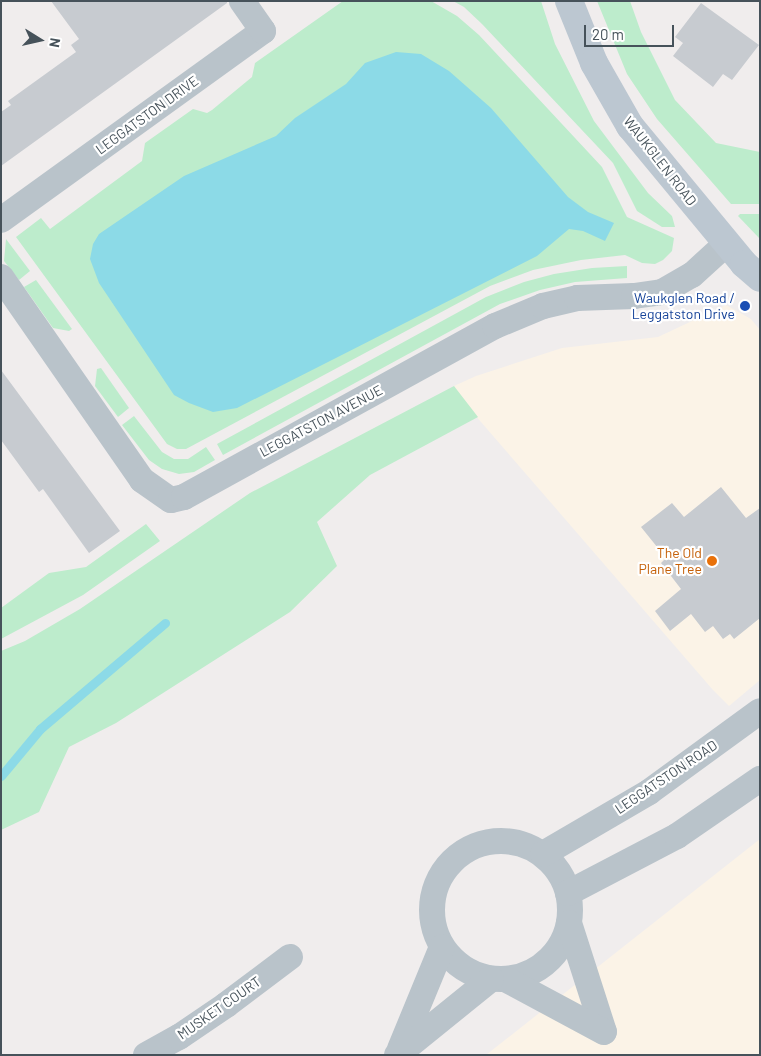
<!DOCTYPE html>
<style>
body{margin:0}
#map{position:relative;width:761px;height:1056px;overflow:hidden;background:#f0eded;font-family:Barlow,sans-serif}
div>[style]{position:absolute}
.commercial>*{inset:0;background:#fbf3e7}
.green>*{inset:0;background:#bdeccc}
.water>*{inset:0;background:#8cdae7}
.stream>*{height:9px;margin:-4.5px;padding:0 4.5px;transform-origin:4.5px;border-radius:4.5px;background:#8cdae7}
.building>*{inset:0;background:#c7cbd0}
.street>*{height:26px;margin:-13px;padding:0 13px;transform-origin:13px;border-radius:13px;background:#b9c3ca}
.street>.ring{margin:-13px;padding:0;box-sizing:content-box;background:none;border:26px solid #b9c3ca;border-radius:50%}
.secondary>*{height:28px;margin:-14px;padding:0 14px;transform-origin:14px;border-radius:14px;background:#bcc7d1}
.dots>*{width:14px;height:14px;translate:-50% -50%;box-sizing:border-box;border:2px solid #fff;border-radius:50%}
span{translate:-50% -50%;white-space:nowrap;text-align:center;line-height:1.15;-webkit-text-stroke:4.5px #fff;paint-order:stroke}
.street-label{font-size:14px;color:#46525a}
.transit-label{font-size:14px;color:#164399}
.right{translate:-100% -50%;text-align:right}
.food-label{font-size:14px;color:#c56008}
.frame{position:absolute;inset:0;border:2px solid #46525a;pointer-events:none}
.north{position:absolute;left:15px;top:15px;width:50px;height:50px;-webkit-text-stroke:4px #fff;paint-order:stroke;rotate:100deg;font-size:14px;font-weight:700;line-height:20px;text-align:center;color:#46525a}
.north::after{content:'';display:block;margin:auto;width:18px;height:22px;background:#46525a;clip-path:polygon(50% 0,100% 100%,50% 72%,0 100%)}
.scale{position:absolute;left:584px;top:25px;width:90px;height:22px;box-sizing:border-box;border:2px solid #46525a;border-top:0;padding-left:6px;font-size:15px;line-height:18px;white-space:nowrap;color:#46525a;-webkit-text-stroke:4px #fff;paint-order:stroke}
</style>
<div id="map">
<div class="commercial">
<div style="clip-path:polygon(726px 305px,751px 319px,760px 330px,760px 680px,729px 706px,713px 690px,462px 400px,454px 386px,476px 376px,562px 348px,658px 337px)"></div>
<div style="clip-path:polygon(760px 839px,760px 1055px,486px 1055px)"></div>
</div>
<div class="green">
<div style="clip-path:polygon(343px 1px,431px 1px,457px 16px,479px 35px,602px 167px,627px 217px,674px 238px,672px 251px,663px 260px,655px 264px,642px 263px,625px 255px,581px 260px,533px 270px,490px 286px,186px 449px,177px 449px,167px 444px,16px 237px,41px 218px,50px 229px,142px 161px,145px 143px,193px 109px,207px 113px,212px 110px,252px 77px,255px 63px)"></div>
<div style="clip-path:polygon(453px 1px,541px 1px,555px 44px,594px 121px,648px 193px,672px 216px,675px 227px,662px 227px,637px 211px,613px 163px,482px 24px,464px 7px)"></div>
<div style="clip-path:polygon(597px 1px,630px 1px,641px 32px,675px 100px,716px 143px,760px 152px,760px 204px,731px 204px,657px 119px,627px 74px)"></div>
<div style="clip-path:polygon(740px 214px,760px 214px,760px 239px,738px 216px)"></div>
<div style="clip-path:polygon(6px 239px,30px 271px,19px 280px,4px 261px)"></div>
<div style="clip-path:polygon(627px 266px,627px 278px,575px 282px,540px 290px,500px 304px,223px 455px,217px 444px,486px 297px,524px 282px,554px 274px,592px 268px)"></div>
<div style="clip-path:polygon(36px 280px,72px 329px,69px 331px,53px 328px,24px 287px)"></div>
<div style="clip-path:polygon(101px 368px,129px 408px,118px 417px,95px 386px,97px 369px)"></div>
<div style="clip-path:polygon(454px 386px,478px 417px,370px 475px,317px 522px,337px 566px,290px 612px,116px 723px,69px 747px,39px 812px,1px 830px,1px 651px,25px 641px,80px 609px,250px 493px)"></div>
<div style="clip-path:polygon(134px 416px,162px 452px,174px 459px,188px 459px,206px 447px,215px 460px,194px 472px,179px 474px,162px 469px,149px 460px,122px 425px)"></div>
<div style="clip-path:polygon(146px 524px,160px 541px,83px 595px,1px 639px,1px 608px,49px 573px,86px 567px)"></div>
</div>
<div class="water">
<div style="clip-path:polygon(396px 52px,421px 54px,449px 71px,491px 108px,568px 197px,588px 212px,614px 223px,605px 241px,583px 231px,569px 229px,537px 256px,237px 408px,213px 412px,189px 403px,174px 395px,99px 283px,90px 259px,93px 244px,99px 234px,184px 176px,276px 136px,295px 118px,346px 84px,365px 63px)"></div>
</div>
<div class="stream">
<div style="left:1px;top:776px;width:61px;rotate:-50.3deg"></div>
<div style="left:40px;top:729px;width:164px;rotate:-40.3deg"></div>
</div>
<div class="building">
<div style="clip-path:polygon(51px 1px,227px 1px,227px 3px,1px 166px,1px 112px,11px 105px,8px 101px,76px 52px,71px 45px,79px 39px)"></div>
<div style="clip-path:polygon(701px 3px,759px 45px,732px 80px,723px 74px,713px 87px,673px 56px,683px 43px,675px 37px)"></div>
<div style="clip-path:polygon(1px 370px,120px 531px,89px 553px,43px 489px,39px 492px,1px 440px)"></div>
<div style="clip-path:polygon(721px 487px,746px 518px,760px 508px,760px 618px,734px 639px,730px 634px,723px 639px,713px 626px,705px 632px,691px 614px,670px 631px,655px 611px,681px 589px,661px 563px,666px 558px,641px 527px,672px 503px,684px 517px)"></div>
</div>
<div class="street">
<div style="left:1px;top:220px;width:323px;rotate:-35.8deg"></div>
<div style="left:263px;top:31px;width:37px;rotate:-125deg"></div>
<div style="left:1px;top:277px;width:247px;rotate:55.2deg"></div>
<div style="left:142px;top:480px;width:35px;rotate:35deg"></div>
<div style="left:171px;top:500px;width:13px;rotate:-13deg"></div>
<div style="left:184px;top:497px;width:355px;rotate:-28.8deg"></div>
<div style="left:495px;top:326px;width:52px;rotate:-22.6deg"></div>
<div style="left:543px;top:306px;width:35px;rotate:-13deg"></div>
<div style="left:577px;top:298px;width:57px;rotate:-2deg"></div>
<div style="left:634px;top:296px;width:28px;rotate:-8deg"></div>
<div style="left:662px;top:292px;width:34px;rotate:-30deg"></div>
<div style="left:692px;top:275px;width:47px;rotate:-42.4deg"></div>
<div class="ring" style="left:432px;top:841px;width:112px;height:112px"></div>
<div style="left:543px;top:854px;width:123px;rotate:-30.3deg"></div>
<div style="left:649px;top:792px;width:137px;rotate:-36.1deg"></div>
<div style="left:568px;top:893px;width:123px;rotate:-27.6deg"></div>
<div style="left:677px;top:836px;width:101px;rotate:-34.5deg"></div>
<div style="left:569px;top:923px;width:114px;rotate:72.2deg"></div>
<div style="left:507px;top:980px;width:110px;rotate:28.2deg"></div>
<div style="left:400px;top:1049px;width:110px;rotate:-67.6deg"></div>
<div style="left:146px;top:1055px;width:38px;rotate:-29deg"></div>
<div style="left:179px;top:1037px;width:57px;rotate:-34.2deg"></div>
<div style="left:226px;top:1005px;width:80px;rotate:-36.9deg"></div>
<div style="left:397px;top:1055px;width:121px;rotate:-39deg"></div>
</div>
<div class="secondary">
<div style="left:569px;top:1px;width:67px;rotate:68deg"></div>
<div style="left:594px;top:63px;width:73px;rotate:60.3deg"></div>
<div style="left:630px;top:126px;width:179px;rotate:50.4deg"></div>
<div style="left:744px;top:264px;width:21px;rotate:41deg"></div>
</div>
<div class="dots">
<div style="left:745px;top:306px;background:#1a4fb4"></div>
<div style="left:712px;top:561px;background:#e8710a"></div>
</div>
<div class="street-label">
<span style="left:147px;top:115px;rotate:-36deg">LEGGATSTON DRIVE</span>
<span style="left:660px;top:161px;rotate:52deg">WAUKGLEN ROAD</span>
<span style="left:321px;top:421px;rotate:-28deg">LEGGATSTON AVENUE</span>
<span style="left:666px;top:777px;rotate:-34deg">LEGGATSTON ROAD</span>
<span style="left:219px;top:1008px;rotate:-35deg">MUSKET COURT</span>
</div>
<div class="transit-label">
<span class="right" style="left:735px;top:306px">Waukglen Road /<br>Leggatston Drive</span>
</div>
<div class="food-label">
<span class="right" style="left:702px;top:561px">The Old<br>Plane Tree</span>
</div>
<div class="frame"></div>
<div class="north">N</div>
<div class="scale">20 m</div>
</div>
